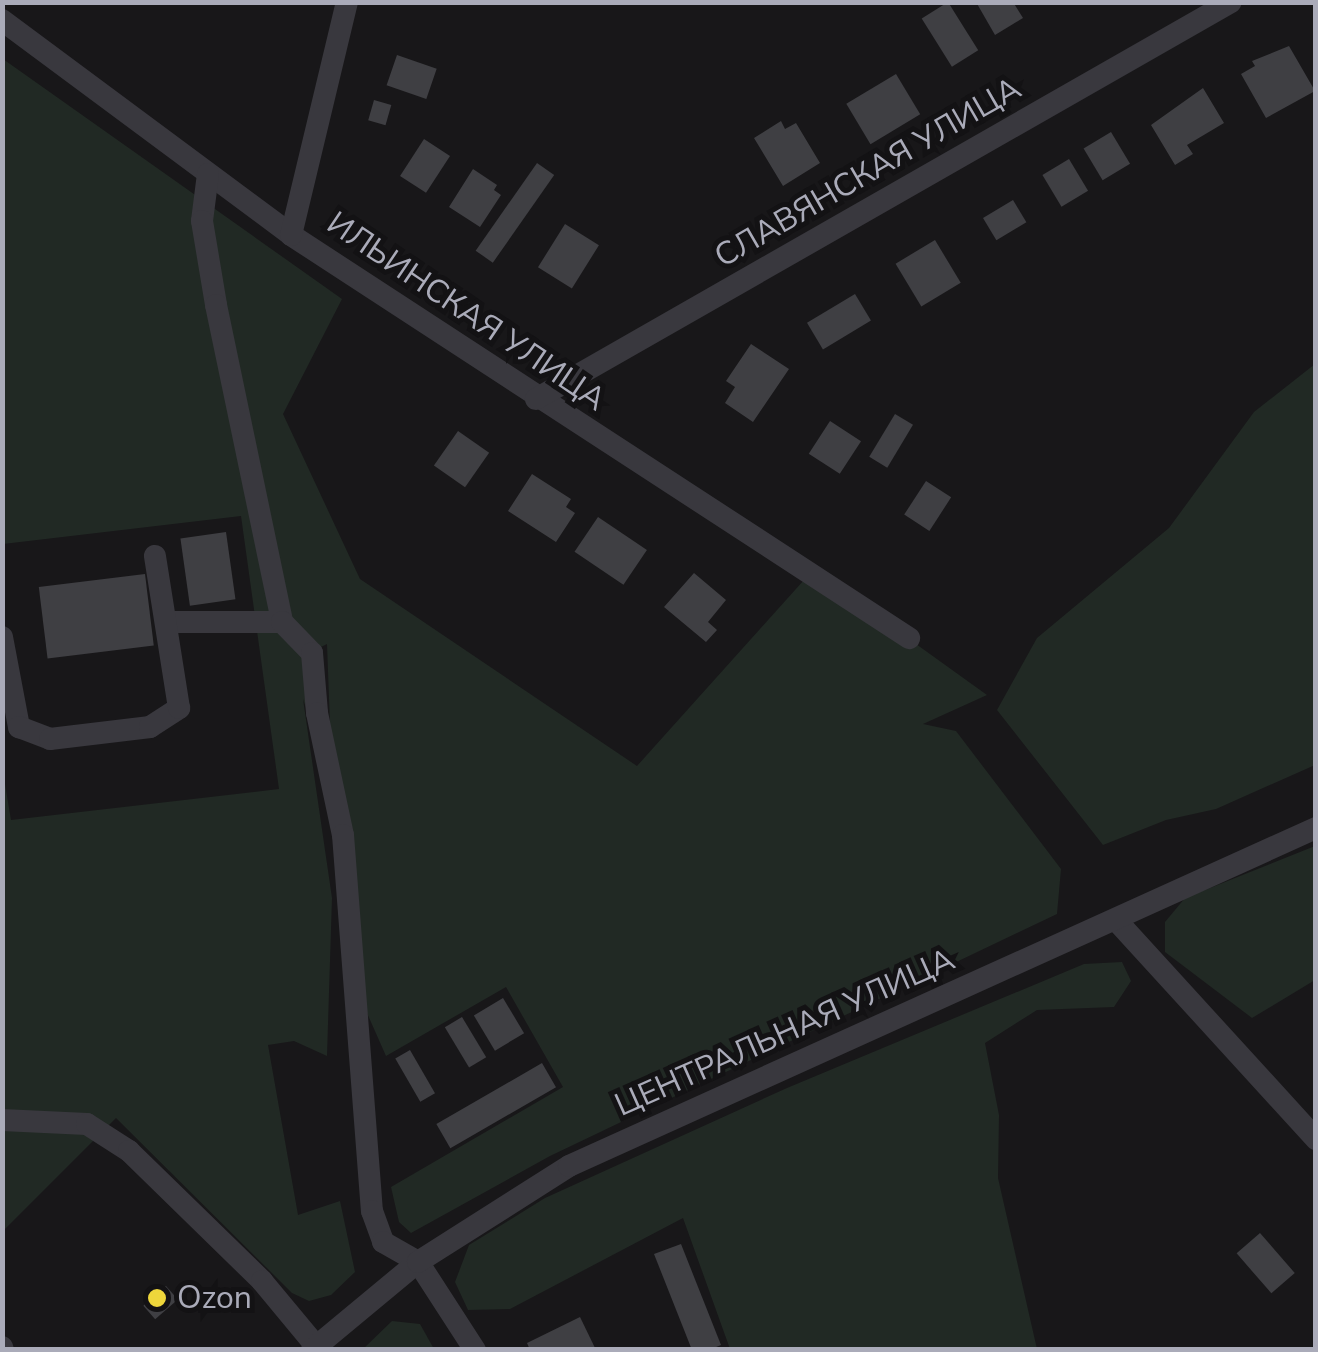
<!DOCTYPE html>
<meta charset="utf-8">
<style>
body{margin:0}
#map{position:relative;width:1318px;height:1352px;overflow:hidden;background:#181719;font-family:"Nunito Sans",sans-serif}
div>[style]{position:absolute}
.green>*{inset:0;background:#212924}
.building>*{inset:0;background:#3f3f43;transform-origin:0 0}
.minor>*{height:22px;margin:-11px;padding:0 11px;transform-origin:11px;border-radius:11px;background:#39383e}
.dots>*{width:28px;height:28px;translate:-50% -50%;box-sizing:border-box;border:5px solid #131214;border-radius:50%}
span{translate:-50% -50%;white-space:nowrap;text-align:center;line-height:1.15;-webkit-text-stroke:10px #131214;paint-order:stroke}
.street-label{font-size:32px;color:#aaabb9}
.poi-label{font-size:32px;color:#aaabb9}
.left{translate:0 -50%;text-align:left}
.frame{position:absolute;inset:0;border:5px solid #aaabb9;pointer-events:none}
</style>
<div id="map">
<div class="green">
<div style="clip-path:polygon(3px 59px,342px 299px,283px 414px,360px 579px,637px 766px,813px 570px,987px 695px,923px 724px,956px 731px,1061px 869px,1057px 914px,550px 1156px,411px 1233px,399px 1222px,391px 1187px,563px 1087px,506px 987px,386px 1056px,363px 1004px,353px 835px,330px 725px,327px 644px,303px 656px,307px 711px,303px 699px,332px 898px,327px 1056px,294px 1041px,268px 1045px,298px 1215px,340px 1201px,355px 1272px,331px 1295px,309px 1301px,292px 1293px,116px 1118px,3px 1231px,2px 766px,11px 820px,279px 789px,241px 516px,3px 544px)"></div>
<div style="clip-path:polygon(1315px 364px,1315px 765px,1216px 809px,1166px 820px,1103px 845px,997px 710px,1037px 638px,1169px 528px,1254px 412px)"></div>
<div style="clip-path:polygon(1315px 846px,1315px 980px,1252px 1018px,1165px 952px,1165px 922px,1185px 898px)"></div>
<div style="clip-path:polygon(1122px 962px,1131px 981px,1114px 1007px,1037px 1010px,985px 1043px,999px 1115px,998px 1178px,1037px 1349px,730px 1349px,683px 1218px,510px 1309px,468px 1310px,455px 1282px,469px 1245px,545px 1198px,787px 1088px,1084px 964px)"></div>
<div style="clip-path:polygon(392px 1321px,420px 1324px,434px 1349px,363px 1349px)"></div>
</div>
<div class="building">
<div style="left:948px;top:2px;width:57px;height:31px;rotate:58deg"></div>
<div style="clip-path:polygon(976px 2px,1013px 2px,1023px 18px,995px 35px)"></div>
<div style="clip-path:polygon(1289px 46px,1315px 91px,1266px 118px,1241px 74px,1255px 66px,1252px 61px)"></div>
<div style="left:397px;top:55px;width:42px;height:32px;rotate:19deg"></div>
<div style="left:896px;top:74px;width:47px;height:58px;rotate:59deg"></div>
<div style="clip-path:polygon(1203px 88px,1224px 123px,1187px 145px,1193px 154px,1175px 165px,1151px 125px)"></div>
<div style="left:374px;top:100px;width:18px;height:21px;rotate:16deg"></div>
<div style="clip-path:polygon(781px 121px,785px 129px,796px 123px,820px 163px,783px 186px,754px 138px)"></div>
<div style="left:1111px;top:132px;width:37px;height:32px;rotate:59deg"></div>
<div style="left:424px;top:139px;width:31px;height:44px;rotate:33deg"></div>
<div style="left:1069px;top:159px;width:37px;height:31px;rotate:59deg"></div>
<div style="left:537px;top:163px;width:21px;height:107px;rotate:35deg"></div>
<div style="clip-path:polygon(473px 169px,497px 185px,494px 190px,501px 195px,480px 227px,449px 207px)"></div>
<div style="left:1013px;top:200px;width:26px;height:35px;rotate:59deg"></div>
<div style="left:565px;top:224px;width:40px;height:51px;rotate:32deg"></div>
<div style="left:935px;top:240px;width:50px;height:46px;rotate:59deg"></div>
<div style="left:855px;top:294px;width:31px;height:56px;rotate:59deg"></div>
<div style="clip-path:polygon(751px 344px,789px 369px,753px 422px,725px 403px,735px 387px,726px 381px)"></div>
<div style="left:895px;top:414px;width:21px;height:50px;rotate:31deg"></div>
<div style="left:830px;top:421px;width:37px;height:39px;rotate:33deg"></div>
<div style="left:458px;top:431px;width:38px;height:42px;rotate:35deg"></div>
<div style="clip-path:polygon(532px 474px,571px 499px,566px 507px,575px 513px,556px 542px,508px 511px)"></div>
<div style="left:926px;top:481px;width:30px;height:40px;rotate:33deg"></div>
<div style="left:598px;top:517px;width:59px;height:42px;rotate:34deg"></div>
<div style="left:226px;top:532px;width:68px;height:46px;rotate:82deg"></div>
<div style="clip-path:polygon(694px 573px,726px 600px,708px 622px,717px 630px,706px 642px,664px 607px)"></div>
<div style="left:145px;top:574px;width:72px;height:107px;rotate:83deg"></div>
<div style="left:503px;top:998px;width:41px;height:34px;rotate:59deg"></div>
<div style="left:462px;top:1017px;width:47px;height:20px;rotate:59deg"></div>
<div style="left:410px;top:1050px;width:50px;height:17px;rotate:60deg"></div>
<div style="left:542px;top:1063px;width:28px;height:122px;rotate:60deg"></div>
<div style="left:1260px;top:1233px;width:53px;height:31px;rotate:49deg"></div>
<div style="clip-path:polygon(681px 1244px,721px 1345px,709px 1350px,692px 1350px,654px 1254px)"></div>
<div style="left:166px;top:1286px;width:18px;height:30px;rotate:49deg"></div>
<div style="clip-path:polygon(580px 1317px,596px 1350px,530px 1350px,527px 1343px)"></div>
</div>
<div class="minor">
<div style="left:2px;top:20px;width:360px;rotate:36.6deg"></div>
<div style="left:291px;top:235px;width:738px;rotate:33.11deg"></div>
<div style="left:208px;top:174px;width:47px;rotate:97.3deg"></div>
<div style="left:202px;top:221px;width:85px;rotate:80.5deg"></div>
<div style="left:216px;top:305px;width:324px;rotate:78.2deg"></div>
<div style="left:291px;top:235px;width:240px;rotate:-76.5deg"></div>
<div style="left:536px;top:399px;width:800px;rotate:-29.74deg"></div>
<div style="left:168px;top:622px;width:114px"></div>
<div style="left:282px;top:622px;width:43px;rotate:45.9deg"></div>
<div style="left:312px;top:653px;width:60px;rotate:85.2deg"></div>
<div style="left:317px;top:713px;width:125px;rotate:78deg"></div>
<div style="left:343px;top:835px;width:377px;rotate:85.6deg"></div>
<div style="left:372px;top:1211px;width:33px;rotate:70deg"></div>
<div style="left:383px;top:1242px;width:40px;rotate:29.7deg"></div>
<div style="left:418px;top:1262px;width:105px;rotate:57.1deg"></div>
<div style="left:2px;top:637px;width:92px;rotate:79.3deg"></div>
<div style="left:19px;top:727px;width:33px;rotate:21deg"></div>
<div style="left:50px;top:739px;width:101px;rotate:-6.8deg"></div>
<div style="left:150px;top:727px;width:35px;rotate:-33deg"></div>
<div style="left:179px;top:708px;width:154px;rotate:-99deg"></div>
<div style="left:1116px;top:920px;width:297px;rotate:47.6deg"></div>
<div style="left:2px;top:1120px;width:85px;rotate:2.7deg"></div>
<div style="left:87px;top:1124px;width:50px;rotate:32.7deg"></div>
<div style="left:129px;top:1151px;width:186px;rotate:44.3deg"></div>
<div style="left:262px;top:1281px;width:85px;rotate:50.3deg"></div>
<div style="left:2px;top:1347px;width:3px;rotate:72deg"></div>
<div style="left:312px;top:1350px;width:138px;rotate:-39.7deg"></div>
<div style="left:418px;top:1262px;width:179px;rotate:-32.4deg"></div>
<div style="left:569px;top:1166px;width:820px;rotate:-24.35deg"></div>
</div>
<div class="dots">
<div style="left:157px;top:1298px;background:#eed63b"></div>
</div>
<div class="street-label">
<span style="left:868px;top:173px;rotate:-30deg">СЛАВЯНСКАЯ УЛИЦА</span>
<span style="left:466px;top:312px;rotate:34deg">ИЛЬИНСКАЯ УЛИЦА</span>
<span style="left:785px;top:1033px;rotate:-24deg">ЦЕНТРАЛЬНАЯ УЛИЦА</span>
</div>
<div class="poi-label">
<span class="left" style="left:177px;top:1298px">Ozon</span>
</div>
<div class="frame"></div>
</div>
